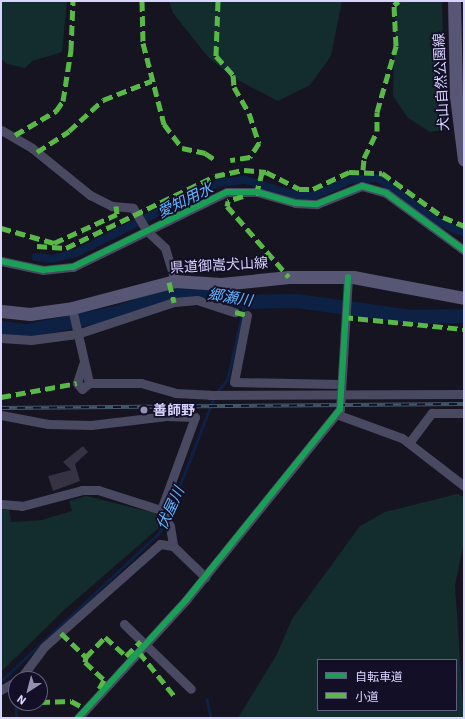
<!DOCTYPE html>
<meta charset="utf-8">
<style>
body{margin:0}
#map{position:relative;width:465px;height:719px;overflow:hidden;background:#161421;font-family:"IBM Plex Sans","Noto Sans JP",sans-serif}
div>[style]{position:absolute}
.green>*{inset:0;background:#132c2d}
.stream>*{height:2.5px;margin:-1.25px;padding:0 1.25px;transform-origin:1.25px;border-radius:1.25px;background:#0d2144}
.canal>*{height:8px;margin:-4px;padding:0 4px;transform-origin:4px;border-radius:4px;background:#0d2144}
.river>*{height:14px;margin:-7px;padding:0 7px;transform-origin:7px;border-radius:7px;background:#0d2144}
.building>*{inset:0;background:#343243}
.minor>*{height:9px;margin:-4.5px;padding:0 4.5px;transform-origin:4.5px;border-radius:4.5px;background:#4a4962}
.secondary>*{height:13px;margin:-6.5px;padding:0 6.5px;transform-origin:6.5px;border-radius:6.5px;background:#575674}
.rail>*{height:4px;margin-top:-2px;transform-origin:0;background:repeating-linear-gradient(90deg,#130f26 0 8px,#43596b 0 16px);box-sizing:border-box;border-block:1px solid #43596b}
.quiet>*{height:5px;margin-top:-2.5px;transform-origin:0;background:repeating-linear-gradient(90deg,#58b947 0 10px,transparent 0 15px)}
.cycleway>*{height:6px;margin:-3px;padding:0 3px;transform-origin:3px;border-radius:3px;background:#1a9f57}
.dots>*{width:11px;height:11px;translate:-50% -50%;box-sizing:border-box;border:2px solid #130f26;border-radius:50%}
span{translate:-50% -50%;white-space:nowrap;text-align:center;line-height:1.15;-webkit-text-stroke:3.5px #130f26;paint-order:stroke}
.street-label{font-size:14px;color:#d9d4ff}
.poi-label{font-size:14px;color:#d9d4ff;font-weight:700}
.left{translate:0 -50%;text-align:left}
.water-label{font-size:15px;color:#62b6ff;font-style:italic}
.frame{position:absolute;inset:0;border:2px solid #d9d4ff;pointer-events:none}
.legend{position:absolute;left:317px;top:659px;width:140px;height:52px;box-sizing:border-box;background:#130f26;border:1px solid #625e7d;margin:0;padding:5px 7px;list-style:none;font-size:12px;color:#d9d4ff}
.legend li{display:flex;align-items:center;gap:8px;height:20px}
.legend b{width:20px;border:1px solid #625e7d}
.north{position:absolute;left:8px;top:671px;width:40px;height:40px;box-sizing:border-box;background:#130f26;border:1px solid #625e7d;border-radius:50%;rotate:216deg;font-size:11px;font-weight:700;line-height:16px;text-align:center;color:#d9d4ff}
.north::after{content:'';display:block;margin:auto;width:14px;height:18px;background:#9591b1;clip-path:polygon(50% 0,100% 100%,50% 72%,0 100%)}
</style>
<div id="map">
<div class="green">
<div style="clip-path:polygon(1px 1px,67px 1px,62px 52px,32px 61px,25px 68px,7px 64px,1px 59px)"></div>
<div style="clip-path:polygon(169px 1px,342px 1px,331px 56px,310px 85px,278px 101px,234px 78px,208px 57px,173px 13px)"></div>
<div style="clip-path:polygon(396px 1px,442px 1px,445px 130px,430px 132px,408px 118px,393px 96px)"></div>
<div style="clip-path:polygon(evenodd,457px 494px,464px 497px,464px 542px,455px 585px,464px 718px,238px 718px,277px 654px,292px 619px,360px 526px,385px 512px,457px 494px,318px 660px,456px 660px,456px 710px,318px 710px,318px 660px)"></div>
<div style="clip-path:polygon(86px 496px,155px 513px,161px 526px,63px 611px,1px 672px,1px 510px,9px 510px,11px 522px,42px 520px,72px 511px,69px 501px)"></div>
</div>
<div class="stream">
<div style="left:216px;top:393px;width:17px;rotate:-50deg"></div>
<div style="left:227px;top:380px;width:80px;rotate:-77deg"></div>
<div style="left:168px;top:516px;width:128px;rotate:-68.9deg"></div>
<div style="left:1px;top:681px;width:216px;rotate:-43.1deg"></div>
<div style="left:159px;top:533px;width:13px;rotate:-61deg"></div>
<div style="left:14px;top:685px;width:33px;rotate:85deg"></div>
<div style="left:207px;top:699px;width:19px;rotate:78deg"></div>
</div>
<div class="canal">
<div style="left:36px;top:257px;width:16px;rotate:7deg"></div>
<div style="left:52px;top:259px;width:25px;rotate:-14deg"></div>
<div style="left:76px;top:253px;width:142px;rotate:-26.4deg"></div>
<div style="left:203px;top:190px;width:17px;rotate:-24deg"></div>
<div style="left:219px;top:183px;width:26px;rotate:-7deg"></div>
<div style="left:245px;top:180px;width:53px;rotate:16.4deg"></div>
<div style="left:296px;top:195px;width:18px;rotate:3deg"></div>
<div style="left:314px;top:196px;width:39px;rotate:-24deg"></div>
<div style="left:350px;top:180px;width:28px;rotate:-4deg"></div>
<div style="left:378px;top:178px;width:72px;rotate:36.6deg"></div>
<div style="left:436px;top:221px;width:30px;rotate:23deg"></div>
</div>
<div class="river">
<div style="left:1px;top:328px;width:26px;rotate:7deg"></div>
<div style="left:27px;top:331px;width:95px;rotate:-11.5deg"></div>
<div style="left:120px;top:312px;width:52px;rotate:-20.2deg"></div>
<div style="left:169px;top:294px;width:30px;rotate:-4deg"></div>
<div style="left:199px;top:292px;width:47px;rotate:12.3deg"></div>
<div style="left:245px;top:302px;width:52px;rotate:-1.1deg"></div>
<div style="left:297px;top:301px;width:116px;rotate:7.9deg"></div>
<div style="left:412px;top:317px;width:52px;rotate:-1.1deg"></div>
</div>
<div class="building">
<div style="clip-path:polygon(83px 446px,88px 452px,75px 464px,80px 481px,53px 491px,48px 476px,71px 470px,63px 462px)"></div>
</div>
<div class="minor">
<div style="left:1px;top:130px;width:36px;rotate:30deg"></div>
<div style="left:32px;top:148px;width:75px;rotate:39deg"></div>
<div style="left:90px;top:195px;width:25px;rotate:27deg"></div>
<div style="left:112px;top:206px;width:21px;rotate:5deg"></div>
<div style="left:133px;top:208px;width:27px;rotate:59deg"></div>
<div style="left:147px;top:231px;width:25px;rotate:43deg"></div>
<div style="left:165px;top:248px;width:34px;rotate:73deg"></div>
<div style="left:1px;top:261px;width:43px;rotate:12.1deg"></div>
<div style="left:43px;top:270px;width:30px;rotate:-6deg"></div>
<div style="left:73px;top:267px;width:171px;rotate:-26deg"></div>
<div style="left:227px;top:192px;width:30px"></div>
<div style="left:257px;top:192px;width:40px;rotate:16deg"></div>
<div style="left:295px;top:203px;width:22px;rotate:3deg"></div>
<div style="left:317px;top:204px;width:48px;rotate:-21.8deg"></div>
<div style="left:362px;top:186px;width:25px;rotate:16deg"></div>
<div style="left:386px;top:193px;width:97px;rotate:36.2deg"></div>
<div style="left:72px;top:308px;width:77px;rotate:77.2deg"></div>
<div style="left:89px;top:383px;width:9px;rotate:139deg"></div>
<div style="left:82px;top:389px;width:8px;rotate:-130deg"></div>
<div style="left:77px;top:383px;width:20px;rotate:-72deg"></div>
<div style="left:247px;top:315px;width:68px;rotate:101deg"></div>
<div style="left:234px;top:382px;width:105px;rotate:1.1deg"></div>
<div style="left:1px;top:338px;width:30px;rotate:4deg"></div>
<div style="left:31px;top:340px;width:46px;rotate:-7.4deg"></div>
<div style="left:77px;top:334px;width:102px;rotate:-18.3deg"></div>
<div style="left:174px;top:302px;width:23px;rotate:-5deg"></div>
<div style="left:197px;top:300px;width:40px;rotate:18deg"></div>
<div style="left:89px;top:383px;width:52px"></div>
<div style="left:141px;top:383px;width:35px;rotate:16deg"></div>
<div style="left:175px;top:393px;width:35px;rotate:3deg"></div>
<div style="left:210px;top:395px;width:254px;rotate:-0.2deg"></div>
<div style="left:336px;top:414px;width:70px;rotate:20deg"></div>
<div style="left:402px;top:438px;width:78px;rotate:37.7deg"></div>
<div style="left:1px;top:415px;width:48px;rotate:10.8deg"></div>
<div style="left:48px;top:424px;width:43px;rotate:1.3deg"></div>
<div style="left:91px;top:425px;width:76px;rotate:-6.8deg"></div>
<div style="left:166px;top:416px;width:29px;rotate:2deg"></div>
<div style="left:195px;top:417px;width:99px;rotate:110.1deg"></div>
<div style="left:409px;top:443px;width:38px;rotate:-53deg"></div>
<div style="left:432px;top:413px;width:32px"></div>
<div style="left:1px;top:504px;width:21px;rotate:5deg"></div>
<div style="left:22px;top:506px;width:62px;rotate:-14.9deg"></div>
<div style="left:82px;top:490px;width:16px"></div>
<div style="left:98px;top:490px;width:66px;rotate:17.6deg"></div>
<div style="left:161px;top:510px;width:18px;rotate:61deg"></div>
<div style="left:170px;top:526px;width:20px;rotate:81deg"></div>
<div style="left:124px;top:624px;width:93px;rotate:44.1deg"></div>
<div style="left:20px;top:679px;width:40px;rotate:-53deg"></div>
<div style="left:44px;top:647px;width:155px;rotate:-41.6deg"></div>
<div style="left:160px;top:544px;width:13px;rotate:9deg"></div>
<div style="left:173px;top:546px;width:45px;rotate:44.1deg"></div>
<div style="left:1px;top:690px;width:17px;rotate:-31deg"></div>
<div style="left:78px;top:718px;width:160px;rotate:-47.5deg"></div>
<div style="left:186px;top:600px;width:245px;rotate:-51.1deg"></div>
<div style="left:340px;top:409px;width:132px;rotate:-86.5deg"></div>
</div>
<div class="secondary">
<div style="left:454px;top:1px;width:95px;rotate:88.8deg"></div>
<div style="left:456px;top:96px;width:64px;rotate:82.9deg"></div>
<div style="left:1px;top:311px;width:29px;rotate:6deg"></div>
<div style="left:30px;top:314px;width:42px;rotate:-8.1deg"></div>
<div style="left:72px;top:308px;width:106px;rotate:-14.7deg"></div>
<div style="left:175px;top:281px;width:46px;rotate:3.7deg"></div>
<div style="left:221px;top:284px;width:68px;rotate:-5.9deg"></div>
<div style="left:289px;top:277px;width:64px"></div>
<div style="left:353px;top:277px;width:113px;rotate:10.7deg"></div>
</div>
<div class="rail">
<div style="left:1px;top:408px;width:463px;rotate:-0.5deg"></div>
</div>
<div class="quiet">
<div style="left:142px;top:1px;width:42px;rotate:88.6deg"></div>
<div style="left:143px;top:43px;width:84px;rotate:75.5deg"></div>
<div style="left:164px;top:124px;width:30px;rotate:53deg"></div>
<div style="left:182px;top:148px;width:24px;rotate:12deg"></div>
<div style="left:205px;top:153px;width:14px;rotate:34deg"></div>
<div style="left:218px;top:1px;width:55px;rotate:92.1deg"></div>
<div style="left:216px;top:56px;width:25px;rotate:48deg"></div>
<div style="left:233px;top:75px;width:12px;rotate:85deg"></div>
<div style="left:234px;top:87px;width:30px;rotate:60deg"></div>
<div style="left:249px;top:113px;width:32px;rotate:72deg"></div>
<div style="left:259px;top:143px;width:17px;rotate:123deg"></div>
<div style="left:250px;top:157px;width:20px;rotate:171deg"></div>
<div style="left:15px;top:135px;width:48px;rotate:-30.3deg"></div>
<div style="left:56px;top:111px;width:12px;rotate:-55deg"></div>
<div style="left:63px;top:101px;width:52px;rotate:-81.1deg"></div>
<div style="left:71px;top:50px;width:49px;rotate:-87.7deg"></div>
<div style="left:37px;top:152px;width:38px;rotate:-33deg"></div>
<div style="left:69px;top:131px;width:46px;rotate:-42.4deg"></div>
<div style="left:103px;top:100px;width:52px;rotate:-21.6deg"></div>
<div style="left:363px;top:170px;width:12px;rotate:-85deg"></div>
<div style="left:364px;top:158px;width:30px;rotate:-64deg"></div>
<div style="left:377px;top:131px;width:19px;rotate:-90deg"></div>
<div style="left:377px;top:112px;width:69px;rotate:-73.9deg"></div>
<div style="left:396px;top:46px;width:41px;rotate:-92.8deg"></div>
<div style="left:394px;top:5px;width:6px;rotate:-39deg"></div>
<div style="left:256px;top:195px;width:24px;rotate:-75deg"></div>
<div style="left:243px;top:196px;width:16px;rotate:162deg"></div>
<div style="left:228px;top:201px;width:5px;rotate:101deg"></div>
<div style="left:227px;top:206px;width:94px;rotate:48.9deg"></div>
<div style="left:1px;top:228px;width:55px;rotate:15.8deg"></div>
<div style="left:54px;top:243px;width:69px;rotate:-24.7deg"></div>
<div style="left:117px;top:214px;width:8px;rotate:-97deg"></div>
<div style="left:37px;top:246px;width:29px;rotate:4deg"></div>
<div style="left:66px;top:248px;width:165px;rotate:-25.8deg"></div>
<div style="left:215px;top:176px;width:30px;rotate:-12deg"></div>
<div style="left:244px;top:170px;width:22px;rotate:5deg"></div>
<div style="left:266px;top:172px;width:37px;rotate:27deg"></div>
<div style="left:299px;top:189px;width:14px"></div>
<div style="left:313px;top:189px;width:40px;rotate:-25deg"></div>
<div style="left:349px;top:172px;width:33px;rotate:2deg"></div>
<div style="left:382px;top:173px;width:75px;rotate:35.8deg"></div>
<div style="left:443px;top:217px;width:23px;rotate:23deg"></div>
<div style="left:169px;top:282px;width:21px;rotate:76deg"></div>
<div style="left:235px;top:312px;width:12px;rotate:14deg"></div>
<div style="left:343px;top:317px;width:122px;rotate:5.7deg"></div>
<div style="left:1px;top:397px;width:77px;rotate:-10.4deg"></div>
<div style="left:61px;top:633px;width:35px;rotate:44deg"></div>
<div style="left:86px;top:657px;width:28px;rotate:-46deg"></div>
<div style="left:105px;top:637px;width:28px;rotate:42deg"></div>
<div style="left:126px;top:656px;width:21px;rotate:-45deg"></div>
<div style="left:139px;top:652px;width:58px;rotate:51.3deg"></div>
<div style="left:86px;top:657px;width:5px;rotate:101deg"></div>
<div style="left:85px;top:662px;width:26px;rotate:43deg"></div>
<div style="left:104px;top:680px;width:10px;rotate:119deg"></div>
<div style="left:40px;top:702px;width:31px;rotate:-2deg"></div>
<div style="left:71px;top:701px;width:17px;rotate:28deg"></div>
</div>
<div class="cycleway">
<div style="left:1px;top:261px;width:43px;rotate:12.1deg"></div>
<div style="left:43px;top:270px;width:30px;rotate:-6deg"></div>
<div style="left:73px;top:267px;width:171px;rotate:-26deg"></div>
<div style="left:227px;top:192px;width:30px"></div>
<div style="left:257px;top:192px;width:40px;rotate:16deg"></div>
<div style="left:295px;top:203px;width:22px;rotate:3deg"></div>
<div style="left:317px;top:204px;width:48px;rotate:-21.8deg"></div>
<div style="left:362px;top:186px;width:25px;rotate:16deg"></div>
<div style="left:386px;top:193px;width:97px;rotate:36.2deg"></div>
<div style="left:78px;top:718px;width:160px;rotate:-47.5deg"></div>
<div style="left:186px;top:600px;width:245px;rotate:-51.1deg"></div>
<div style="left:340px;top:409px;width:132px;rotate:-86.5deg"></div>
</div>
<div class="dots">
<div style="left:144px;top:410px;background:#9591b1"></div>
</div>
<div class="street-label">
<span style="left:441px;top:82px;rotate:-93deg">犬山自然公園線</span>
<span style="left:219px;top:265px;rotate:-3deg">県道御嵩犬山線</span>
</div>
<div class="poi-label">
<span class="left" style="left:153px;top:410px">善師野</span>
</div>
<div class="water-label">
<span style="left:185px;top:200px;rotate:-26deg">愛知用水</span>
<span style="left:230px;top:297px;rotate:9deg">郷瀬川</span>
<span style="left:170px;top:508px;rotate:-65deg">伏屋川</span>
</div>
<div class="frame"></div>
<ul class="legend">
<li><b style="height:5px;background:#1a9f57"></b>自転車道</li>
<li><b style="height:5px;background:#58b947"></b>小道</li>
</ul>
<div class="north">N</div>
</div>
